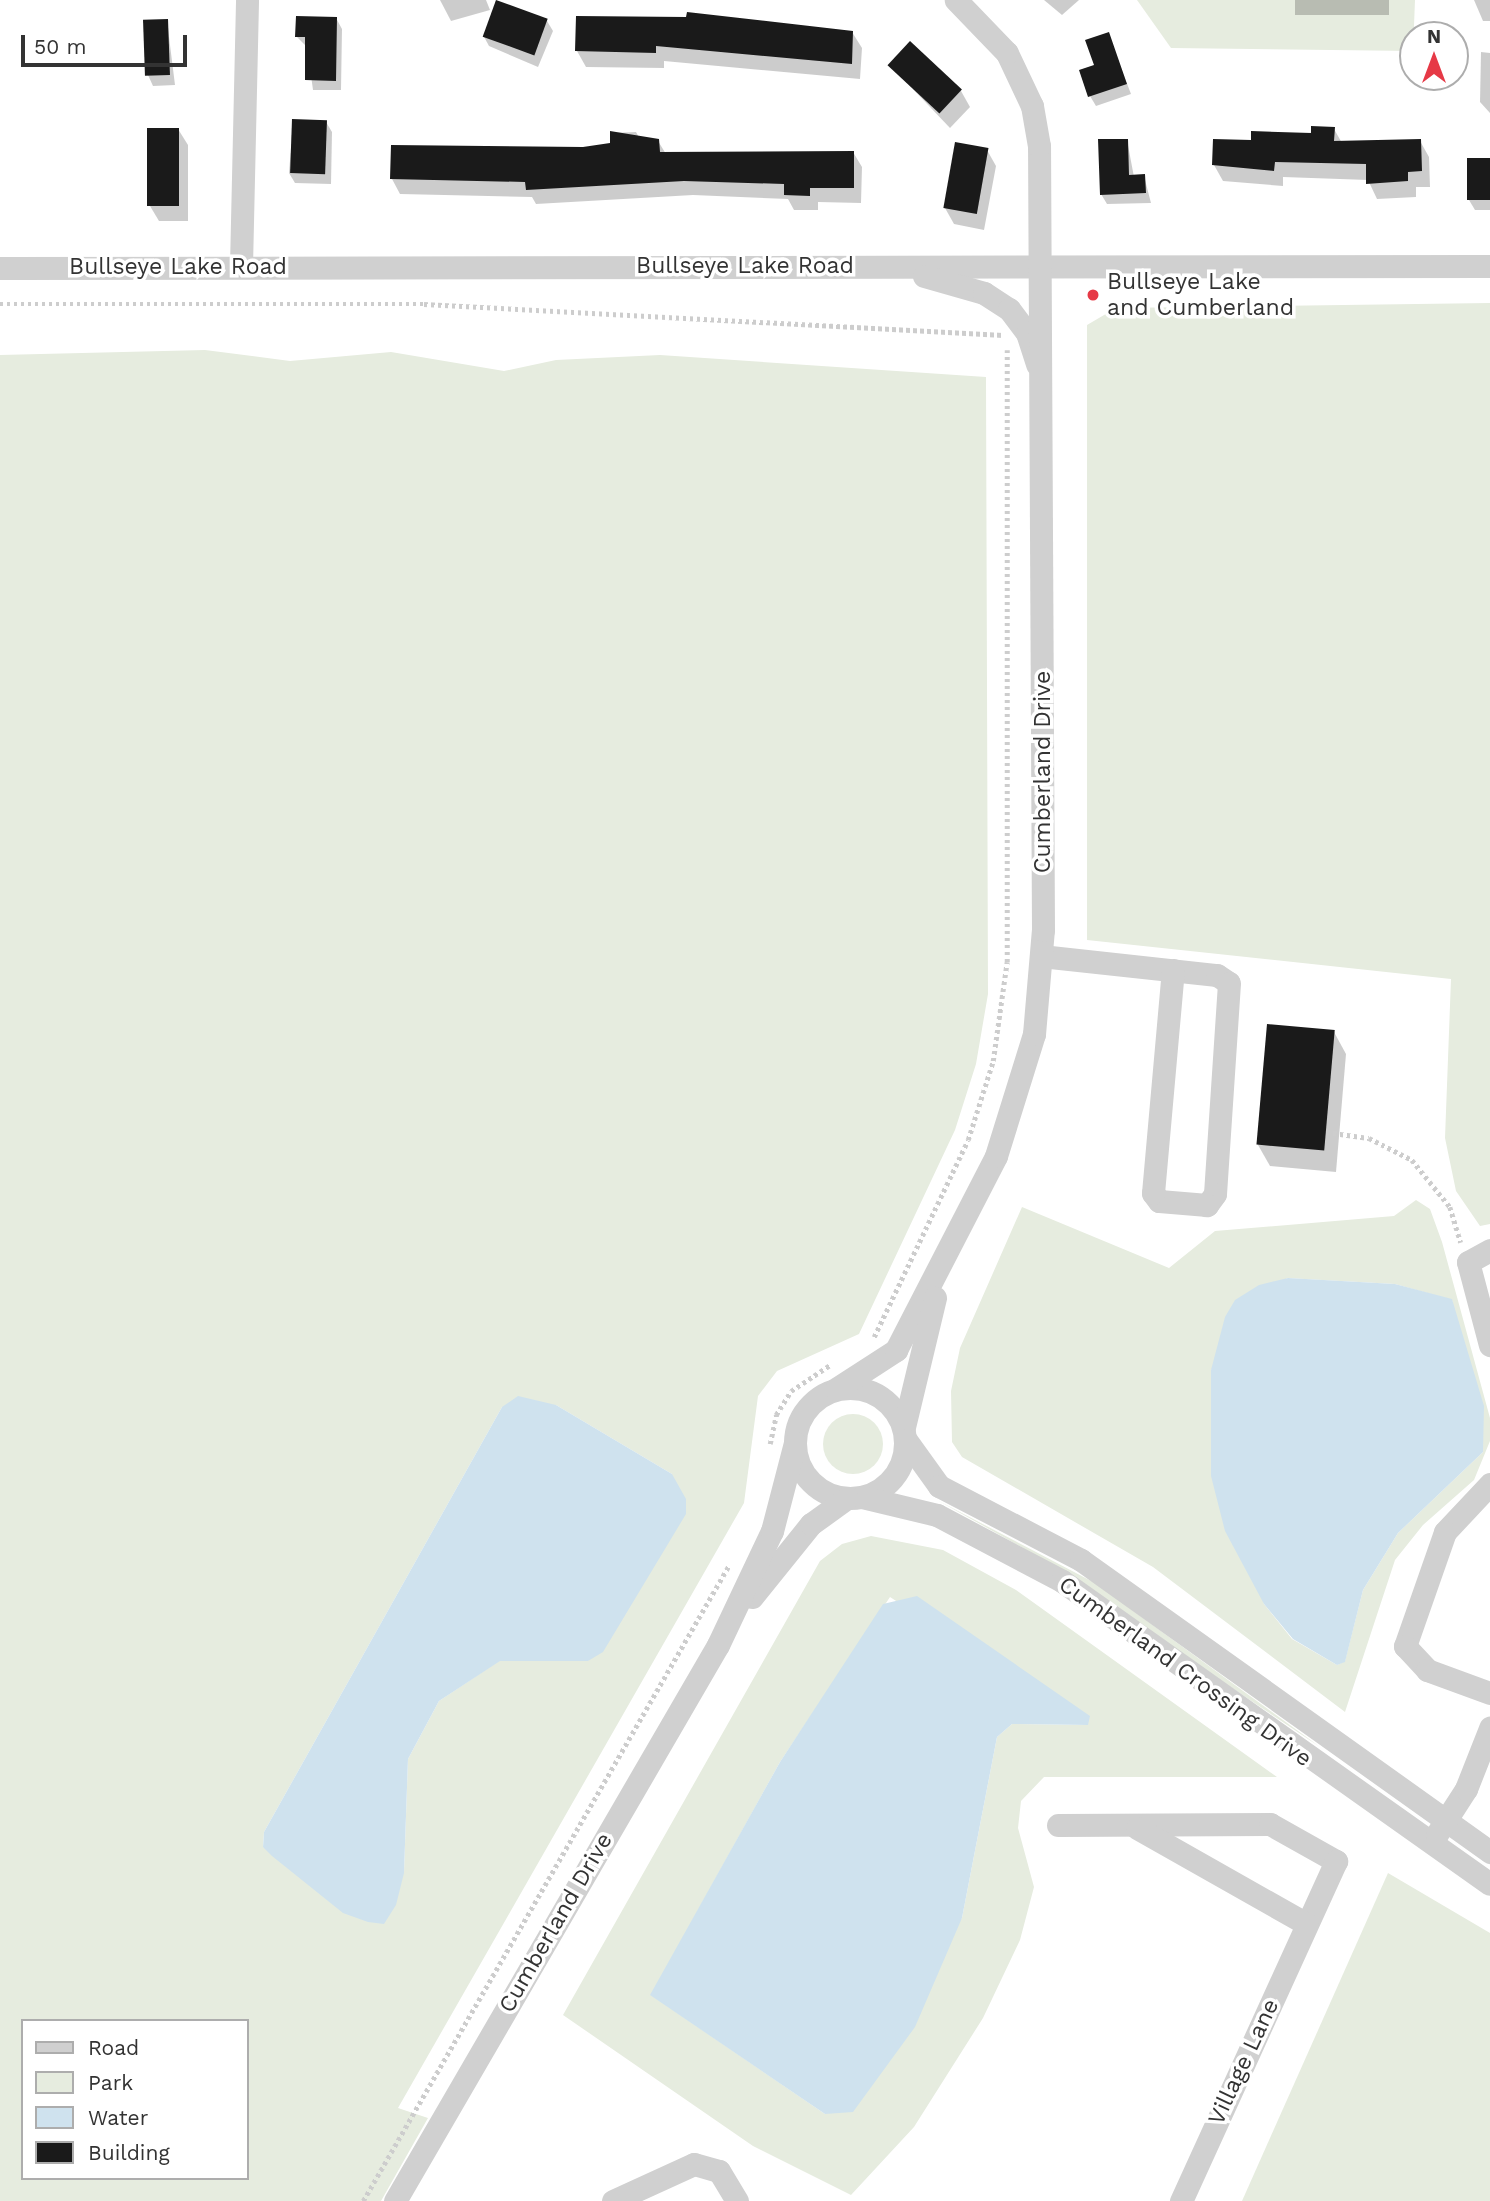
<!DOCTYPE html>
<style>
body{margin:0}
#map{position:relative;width:1490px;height:2201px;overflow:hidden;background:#fff;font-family:"Work Sans",sans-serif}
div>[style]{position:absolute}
.green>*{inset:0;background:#e6ecdf}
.round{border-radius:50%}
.water>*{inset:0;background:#cfe2ee}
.shadow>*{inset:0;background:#0003;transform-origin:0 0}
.building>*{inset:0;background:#1a1a1a;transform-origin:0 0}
.path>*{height:4.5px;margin-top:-2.25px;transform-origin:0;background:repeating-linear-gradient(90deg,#cdcdcd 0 3.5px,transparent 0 7px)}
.minor>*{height:23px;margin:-11.5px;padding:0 11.5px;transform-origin:11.5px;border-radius:11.5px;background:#d0d0d0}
.minor>.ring{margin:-11.5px;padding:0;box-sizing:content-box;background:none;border:23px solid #d0d0d0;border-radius:50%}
.dots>*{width:19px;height:19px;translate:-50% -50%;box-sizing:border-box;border:4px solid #fff;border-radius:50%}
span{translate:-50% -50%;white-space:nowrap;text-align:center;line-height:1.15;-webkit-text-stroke:7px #fff;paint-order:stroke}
.street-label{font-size:23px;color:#333}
.poi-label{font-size:23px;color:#333}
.left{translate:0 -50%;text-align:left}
.legend{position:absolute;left:21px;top:2019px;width:228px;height:161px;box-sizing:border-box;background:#fff;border:2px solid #adadad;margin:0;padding:9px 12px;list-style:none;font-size:21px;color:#333}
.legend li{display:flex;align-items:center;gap:14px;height:35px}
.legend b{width:35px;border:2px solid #adadad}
.north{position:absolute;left:1399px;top:21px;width:70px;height:70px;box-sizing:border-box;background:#fff;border:2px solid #adadad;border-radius:50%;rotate:0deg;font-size:19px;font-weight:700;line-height:28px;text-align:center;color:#333}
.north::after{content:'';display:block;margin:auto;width:24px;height:32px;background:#e63946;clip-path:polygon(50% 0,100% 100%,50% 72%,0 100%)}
.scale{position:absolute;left:21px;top:35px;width:166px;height:32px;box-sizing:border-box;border:4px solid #333;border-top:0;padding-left:9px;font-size:21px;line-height:24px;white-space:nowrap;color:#333;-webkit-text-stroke:5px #fff;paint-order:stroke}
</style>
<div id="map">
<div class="green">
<div style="clip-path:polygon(1137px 0,1415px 0,1413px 51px,1171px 48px)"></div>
<div style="clip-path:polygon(1490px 303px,1490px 1224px,1480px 1226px,1456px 1191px,1445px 1138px,1451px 979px,1087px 940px,1087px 325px,1116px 308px)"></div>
<div style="clip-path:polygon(evenodd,205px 350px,290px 361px,391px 352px,504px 371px,556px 360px,660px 355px,986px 377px,988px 994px,976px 1064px,955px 1130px,859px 1334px,777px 1371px,758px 1396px,744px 1503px,398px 2108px,428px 2118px,381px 2201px,0 2201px,0 355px,205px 350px,556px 1405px,672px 1474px,588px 1661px,499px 1661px,439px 1701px,408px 1759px,404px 1873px,263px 1847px,264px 1832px,502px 1407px,556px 1405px,205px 350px,23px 2021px,247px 2021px,247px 2178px,23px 2178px,23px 2021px)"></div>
<div style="clip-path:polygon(evenodd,1416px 1200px,1430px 1209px,1442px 1242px,1490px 1418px,1490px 1441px,1474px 1480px,1423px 1525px,1395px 1560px,1345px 1712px,1153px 1567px,962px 1457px,952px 1442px,951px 1391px,960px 1348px,1022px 1207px,1169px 1268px,1215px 1231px,1394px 1216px,1416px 1200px,1287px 1278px,1395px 1284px,1452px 1300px,1483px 1452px,1398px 1533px,1363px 1590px,1345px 1661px,1337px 1665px,1292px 1639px,1264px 1604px,1211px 1370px,1287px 1278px)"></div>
<div class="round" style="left:823px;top:1414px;width:60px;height:60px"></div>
<div style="clip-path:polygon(937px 1500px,1095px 1583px,1320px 1747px,1023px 1548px)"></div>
<div style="clip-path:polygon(evenodd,871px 1536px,943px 1550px,1016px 1590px,1277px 1777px,1044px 1777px,1021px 1801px,1018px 1828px,1034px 1887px,1020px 1940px,983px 2018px,914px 2127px,851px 2195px,753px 2146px,563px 2015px,820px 1561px,842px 1544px,871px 1536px,890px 1597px,1087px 1725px,1012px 1724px,997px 1737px,962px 1918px,825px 2114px,651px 1995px,780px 1762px,890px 1597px)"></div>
<div style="clip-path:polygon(1388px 1873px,1490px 1933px,1490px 2201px,1242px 2201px)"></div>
</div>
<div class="water">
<div style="clip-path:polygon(1288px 1278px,1395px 1284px,1452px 1299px,1484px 1406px,1483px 1452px,1398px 1533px,1363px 1590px,1345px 1662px,1337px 1665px,1293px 1639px,1264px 1604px,1225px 1531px,1211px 1476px,1211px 1370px,1225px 1317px,1235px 1300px,1259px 1285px)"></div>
<div style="clip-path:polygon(518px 1396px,556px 1405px,672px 1474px,686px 1499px,686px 1514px,603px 1652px,588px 1661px,500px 1661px,439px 1701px,408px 1759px,404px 1873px,396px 1905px,384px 1924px,368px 1922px,343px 1913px,272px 1856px,263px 1847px,264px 1832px,502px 1407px)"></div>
<div style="clip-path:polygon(917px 1596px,1090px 1716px,1088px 1725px,1012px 1724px,997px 1737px,962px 1918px,915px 2027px,853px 2112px,825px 2114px,650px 1995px,780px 1762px,883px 1604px)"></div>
</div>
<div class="shadow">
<div style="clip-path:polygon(440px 0,486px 0,490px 10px,451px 21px)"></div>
<div style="clip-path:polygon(1044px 0,1079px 0,1062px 15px)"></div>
<div style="left:1295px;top:0;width:94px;height:15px"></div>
<div style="clip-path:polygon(1474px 0,1490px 0,1490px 21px,1483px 21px)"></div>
<div style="clip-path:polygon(336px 18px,342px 29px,341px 90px,313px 90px,307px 47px,297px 37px)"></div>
<div style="clip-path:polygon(167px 21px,175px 85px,153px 86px,148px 75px)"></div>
<div style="clip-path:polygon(547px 21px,553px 31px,538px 67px,489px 46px,483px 35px)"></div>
<div style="clip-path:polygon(852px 32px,862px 48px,860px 79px,664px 61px,664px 68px,586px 67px,577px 51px)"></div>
<div style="clip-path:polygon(1108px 34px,1131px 94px,1096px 106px,1090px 96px)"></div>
<div style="clip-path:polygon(1481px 52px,1490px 53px,1490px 113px,1480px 102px)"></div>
<div style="clip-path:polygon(890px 65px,961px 91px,970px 107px,950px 128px)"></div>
<div style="clip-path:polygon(293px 121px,326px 122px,332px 132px,331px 184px,295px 183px,289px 173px)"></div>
<div style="clip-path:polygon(178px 129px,188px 145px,188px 221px,159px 221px,150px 206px)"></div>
<div style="clip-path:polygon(1334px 129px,1342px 143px,1420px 141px,1429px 157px,1430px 187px,1416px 187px,1416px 197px,1377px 199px,1368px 180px,1283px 177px,1283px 186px,1223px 181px,1214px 165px,1252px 142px)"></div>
<div style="clip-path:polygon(636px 132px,641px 141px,658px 141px,666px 154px,853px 152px,862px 167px,861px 203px,818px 202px,818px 210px,794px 210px,788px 199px,693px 195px,536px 204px,532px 197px,400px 194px,392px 179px,612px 145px,612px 133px)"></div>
<div style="clip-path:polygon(1127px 140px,1134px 177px,1144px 176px,1151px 203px,1107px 204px,1101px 194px)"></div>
<div style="clip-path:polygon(987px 150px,996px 166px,984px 230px,954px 224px,945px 208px)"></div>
<div style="clip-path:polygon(1490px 160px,1490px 210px,1475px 210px,1469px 200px)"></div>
<div style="clip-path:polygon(1334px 1032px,1346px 1054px,1336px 1172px,1270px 1166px,1258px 1145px)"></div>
</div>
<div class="building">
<div style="left:496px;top:0;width:55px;height:39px;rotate:20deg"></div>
<div style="clip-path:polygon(687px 12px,853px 31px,852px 64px,656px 46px,656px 53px,575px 51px,576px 16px,686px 17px)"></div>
<div style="clip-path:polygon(296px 16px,337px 17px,336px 81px,305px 80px,305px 37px,295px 37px)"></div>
<div style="left:168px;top:19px;width:56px;height:25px;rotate:88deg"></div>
<div style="clip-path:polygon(1109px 32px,1127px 84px,1088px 97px,1079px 70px,1094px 65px,1085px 40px)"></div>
<div style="left:910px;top:41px;width:71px;height:33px;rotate:43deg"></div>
<div style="left:292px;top:119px;width:35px;height:54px;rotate:2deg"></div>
<div style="clip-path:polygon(1311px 126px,1335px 127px,1334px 141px,1421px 139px,1422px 171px,1408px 172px,1408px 181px,1366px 184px,1366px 164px,1275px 162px,1274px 171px,1212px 165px,1213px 139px,1251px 140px,1251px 131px,1311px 133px)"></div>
<div style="left:147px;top:128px;width:32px;height:78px"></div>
<div style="clip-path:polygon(610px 131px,659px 139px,660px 152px,854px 151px,854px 188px,810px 188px,810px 196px,784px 195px,784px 184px,684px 181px,526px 190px,525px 182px,390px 179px,391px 145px,583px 147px,610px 143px)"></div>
<div style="clip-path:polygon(1098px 139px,1128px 139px,1129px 175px,1145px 174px,1146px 193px,1100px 195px)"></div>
<div style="left:955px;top:142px;width:34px;height:67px;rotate:10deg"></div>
<div style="left:1467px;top:158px;width:23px;height:42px"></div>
<div style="left:1267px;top:1024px;width:68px;height:121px;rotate:5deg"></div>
</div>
<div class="path">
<div style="left:0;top:304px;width:424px"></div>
<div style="left:424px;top:304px;width:580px;rotate:3.06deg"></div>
<div style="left:1326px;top:1132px;width:43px;rotate:7.9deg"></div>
<div style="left:1369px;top:1138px;width:48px;rotate:27.1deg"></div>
<div style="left:1412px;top:1160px;width:60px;rotate:51deg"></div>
<div style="left:1450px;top:1207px;width:37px;rotate:73deg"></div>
<div style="left:874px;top:1337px;width:218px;rotate:-64.5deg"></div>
<div style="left:968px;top:1140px;width:83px;rotate:-72.4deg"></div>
<div style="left:993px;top:1061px;width:100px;rotate:-82deg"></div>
<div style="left:1007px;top:962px;width:612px;rotate:-90deg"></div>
<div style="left:770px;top:1444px;width:30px;rotate:-78deg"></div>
<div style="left:776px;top:1415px;width:28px;rotate:-58deg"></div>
<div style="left:791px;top:1391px;width:47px;rotate:-33.7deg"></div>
<div style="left:363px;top:2201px;width:732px;rotate:-60.07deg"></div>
</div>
<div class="minor">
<div style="left:241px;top:266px;width:266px;rotate:-88.7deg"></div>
<div style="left:0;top:268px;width:1490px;rotate:-0.08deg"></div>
<div style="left:924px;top:276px;width:62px;rotate:15.8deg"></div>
<div style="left:984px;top:293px;width:30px;rotate:33deg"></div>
<div style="left:1009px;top:309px;width:30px;rotate:53deg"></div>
<div style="left:1027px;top:333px;width:33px;rotate:72deg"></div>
<div style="left:1041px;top:956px;width:177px;rotate:6.2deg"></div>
<div style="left:1217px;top:975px;width:14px;rotate:34deg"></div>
<div style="left:1229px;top:983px;width:211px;rotate:93.8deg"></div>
<div style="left:1215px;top:1194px;width:14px;rotate:126deg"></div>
<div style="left:1207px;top:1205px;width:48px;rotate:-175.2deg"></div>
<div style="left:1159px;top:1201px;width:10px;rotate:-127deg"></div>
<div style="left:1153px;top:1193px;width:224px;rotate:-84.9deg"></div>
<div style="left:1490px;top:1250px;width:25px;rotate:151deg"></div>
<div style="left:1468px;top:1262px;width:86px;rotate:75.2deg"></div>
<div class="ring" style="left:795px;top:1388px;width:87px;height:87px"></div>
<div style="left:836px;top:1389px;width:72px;rotate:-33deg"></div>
<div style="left:896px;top:1350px;width:218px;rotate:-62.7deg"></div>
<div style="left:996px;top:1156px;width:128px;rotate:-72.7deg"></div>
<div style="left:1034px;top:1034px;width:104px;rotate:-85.1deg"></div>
<div style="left:1043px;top:930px;width:784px;rotate:-90.29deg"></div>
<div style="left:1039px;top:146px;width:41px;rotate:-99.9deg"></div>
<div style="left:1032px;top:106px;width:59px;rotate:-115.3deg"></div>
<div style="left:1007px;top:53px;width:74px;rotate:-133.9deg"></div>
<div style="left:904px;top:1427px;width:133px;rotate:-76.5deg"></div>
<div style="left:906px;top:1440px;width:57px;rotate:54.3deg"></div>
<div style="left:939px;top:1486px;width:160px;rotate:27.5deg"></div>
<div style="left:1081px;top:1560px;width:503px;rotate:35.52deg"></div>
<div style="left:1490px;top:1484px;width:66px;rotate:133.2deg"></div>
<div style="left:1445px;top:1532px;width:121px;rotate:109.3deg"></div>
<div style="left:1405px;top:1646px;width:33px;rotate:47deg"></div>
<div style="left:1427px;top:1670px;width:67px;rotate:20.1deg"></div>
<div style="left:862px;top:1497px;width:77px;rotate:13.5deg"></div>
<div style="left:937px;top:1515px;width:141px;rotate:27.8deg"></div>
<div style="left:1062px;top:1581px;width:524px;rotate:35.3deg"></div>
<div style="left:752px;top:1597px;width:94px;rotate:-51.1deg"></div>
<div style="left:811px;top:1524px;width:44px;rotate:-35.8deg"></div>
<div style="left:1058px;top:1825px;width:212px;rotate:-0.3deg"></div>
<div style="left:1270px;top:1824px;width:76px;rotate:29.3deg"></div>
<div style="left:1336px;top:1861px;width:374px;rotate:114.5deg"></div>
<div style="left:1137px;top:1828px;width:195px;rotate:29.5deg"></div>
<div style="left:1437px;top:1834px;width:54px;rotate:-57.2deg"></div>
<div style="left:1466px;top:1789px;width:66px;rotate:-68.5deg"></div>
<div style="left:395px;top:2201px;width:643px;rotate:-59.85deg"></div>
<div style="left:718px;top:1645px;width:126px;rotate:-64.7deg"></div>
<div style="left:772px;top:1531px;width:91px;rotate:-75.4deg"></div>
<div style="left:613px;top:2201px;width:89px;rotate:-24.6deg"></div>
<div style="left:694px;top:2164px;width:26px;rotate:16deg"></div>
<div style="left:719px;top:2171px;width:35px;rotate:59deg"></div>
</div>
<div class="dots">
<div style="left:1093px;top:295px;background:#e63946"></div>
</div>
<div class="street-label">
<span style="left:745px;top:266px">Bullseye Lake Road</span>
<span style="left:178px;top:267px">Bullseye Lake Road</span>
<span style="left:1043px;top:772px;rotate:-90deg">Cumberland Drive</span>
<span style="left:1185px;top:1672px;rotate:36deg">Cumberland Crossing Drive</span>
<span style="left:556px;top:1923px;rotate:-60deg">Cumberland Drive</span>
<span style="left:1244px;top:2062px;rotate:-65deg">Village Lane</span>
</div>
<div class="poi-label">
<span class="left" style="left:1107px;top:295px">Bullseye Lake<br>and Cumberland</span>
</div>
<ul class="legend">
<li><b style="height:9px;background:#d0d0d0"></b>Road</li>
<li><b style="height:19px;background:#e6ecdf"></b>Park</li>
<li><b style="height:19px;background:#cfe2ee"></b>Water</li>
<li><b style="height:19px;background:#1a1a1a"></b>Building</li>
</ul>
<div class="north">N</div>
<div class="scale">50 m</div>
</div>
